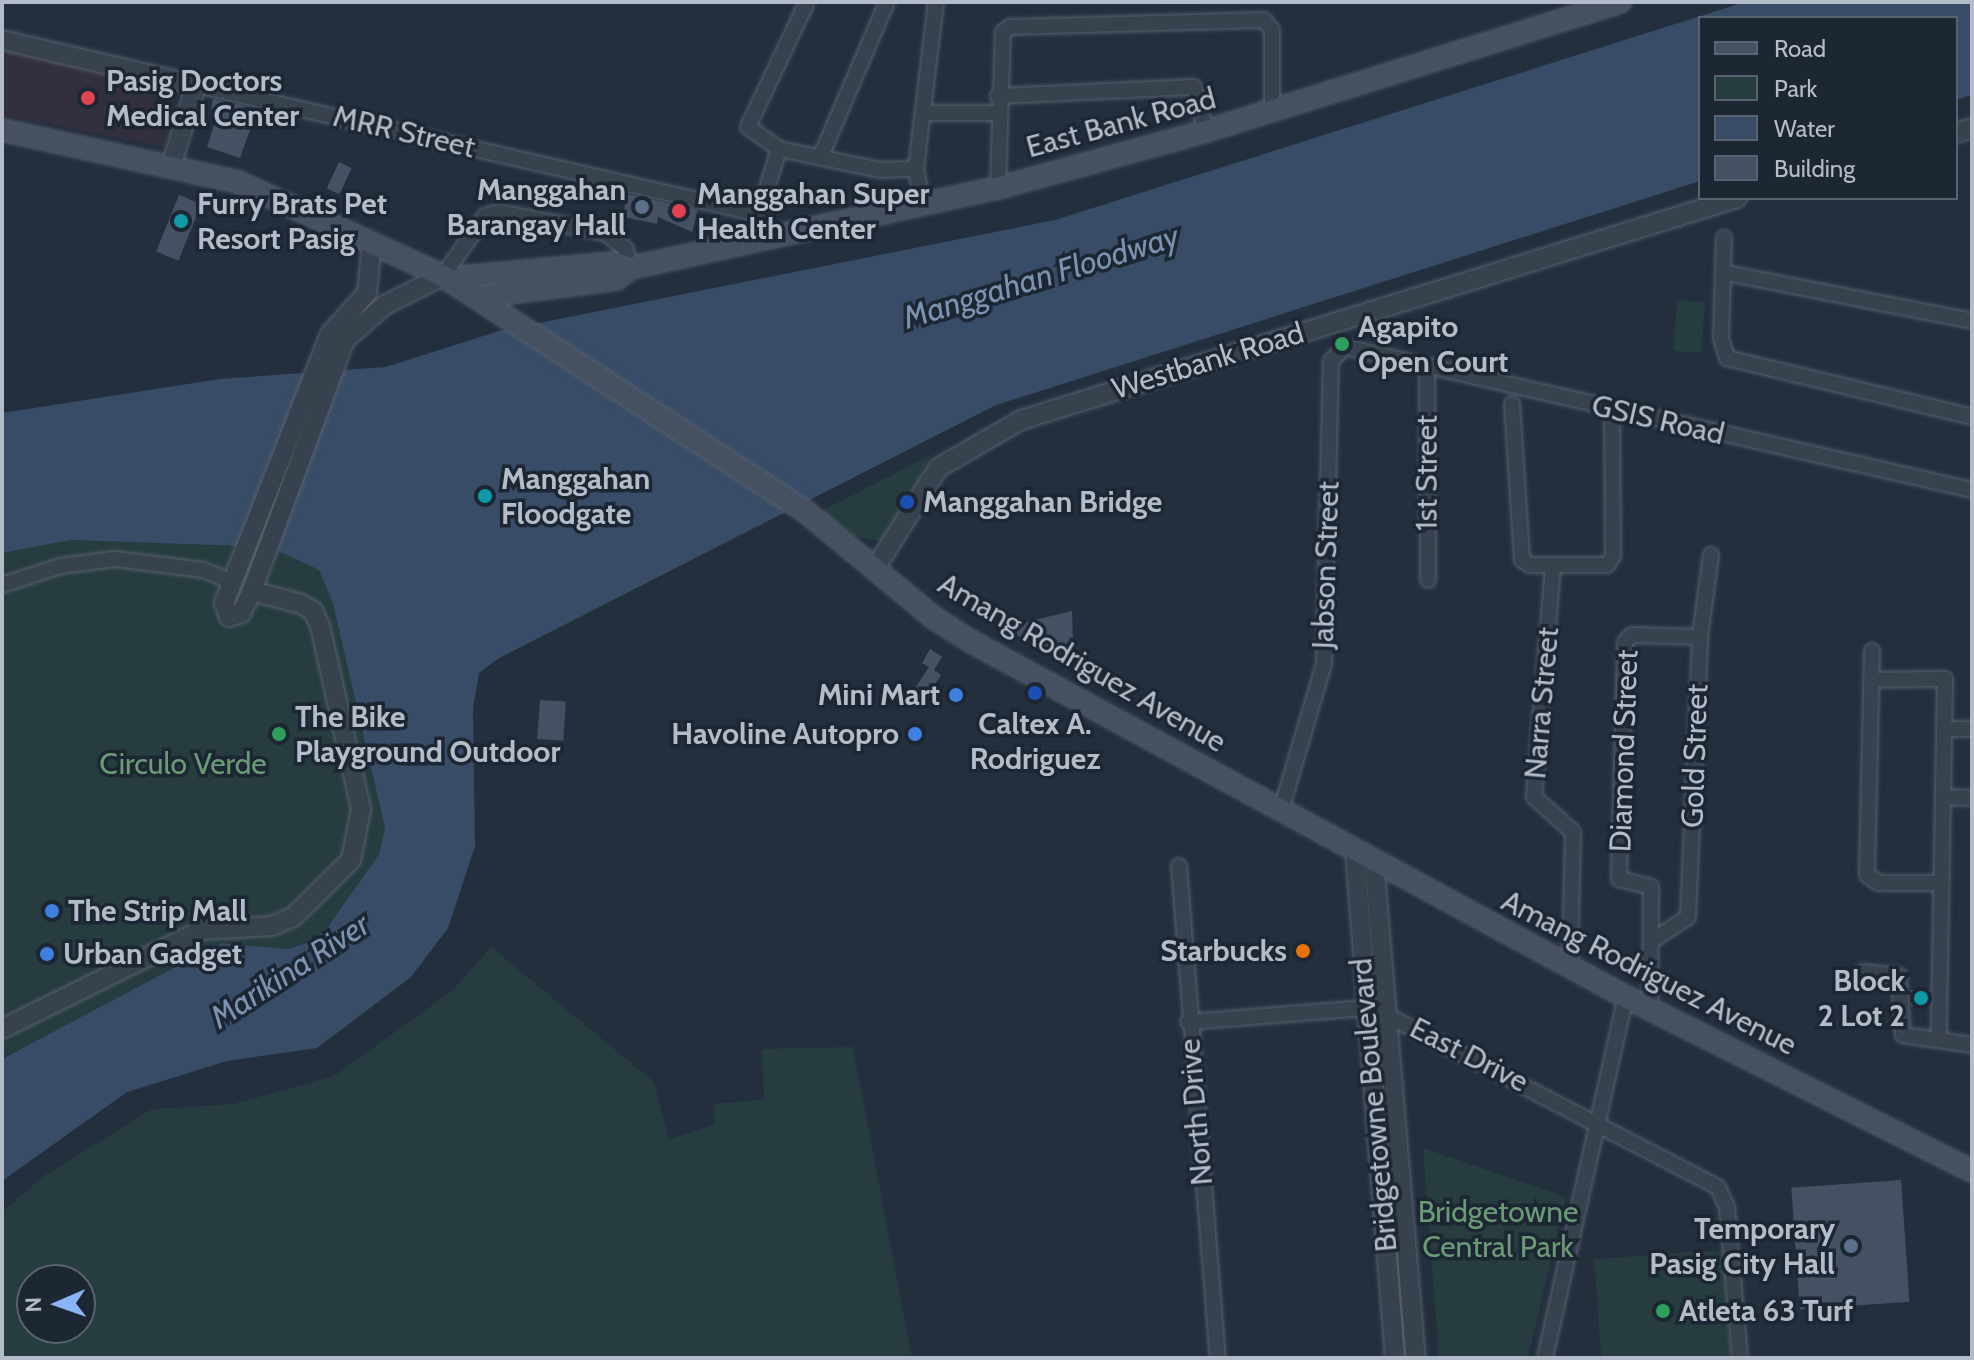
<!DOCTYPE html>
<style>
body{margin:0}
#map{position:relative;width:1974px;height:1360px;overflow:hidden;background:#242f3e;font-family:Cabin,sans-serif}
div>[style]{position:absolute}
.medical>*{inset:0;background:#32303f;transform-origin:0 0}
.green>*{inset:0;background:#263c3f;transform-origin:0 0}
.water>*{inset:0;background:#394c67}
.building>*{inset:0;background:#455162;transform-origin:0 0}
.roads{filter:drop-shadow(0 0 2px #565f6c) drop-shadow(0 0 2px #565f6c)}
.minor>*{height:14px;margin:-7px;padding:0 7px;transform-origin:7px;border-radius:7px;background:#38414e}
.tertiary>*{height:18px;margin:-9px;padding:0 9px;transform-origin:9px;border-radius:9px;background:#38414e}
.secondary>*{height:20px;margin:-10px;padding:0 10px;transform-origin:10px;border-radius:10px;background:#465061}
.dots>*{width:22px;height:22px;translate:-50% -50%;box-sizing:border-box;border:4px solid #1d2633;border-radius:50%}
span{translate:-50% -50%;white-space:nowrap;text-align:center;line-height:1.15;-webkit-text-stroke:7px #1d2633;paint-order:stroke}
.poi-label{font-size:30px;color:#b4bcc9;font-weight:700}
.left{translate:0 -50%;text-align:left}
.right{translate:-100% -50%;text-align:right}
.street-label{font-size:30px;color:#b4bcc9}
.park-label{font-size:30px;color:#6b9a76}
.water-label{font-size:32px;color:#7c92b1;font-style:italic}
.frame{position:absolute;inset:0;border:4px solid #b4bcc9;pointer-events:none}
.legend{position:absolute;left:1698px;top:16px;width:260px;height:184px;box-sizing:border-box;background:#1d2633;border:2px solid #59626f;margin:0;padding:10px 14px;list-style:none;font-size:24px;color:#b4bcc9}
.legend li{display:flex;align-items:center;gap:16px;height:40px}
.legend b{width:40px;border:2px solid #59626f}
.north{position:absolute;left:16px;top:1264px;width:80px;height:80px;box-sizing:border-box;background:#1d2633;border:2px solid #59626f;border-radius:50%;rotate:268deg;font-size:22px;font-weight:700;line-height:32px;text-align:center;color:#b4bcc9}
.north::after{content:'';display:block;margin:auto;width:28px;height:36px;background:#8ab4f8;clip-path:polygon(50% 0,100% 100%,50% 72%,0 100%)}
</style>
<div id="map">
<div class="medical">
<div style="left:2px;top:48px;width:179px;height:66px;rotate:11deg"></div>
</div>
<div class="green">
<div style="left:1677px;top:300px;width:28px;height:51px;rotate:4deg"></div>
<div style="clip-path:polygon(931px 455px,884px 542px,854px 536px,821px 511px)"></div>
<div style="clip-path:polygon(70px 540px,269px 547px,319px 570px,333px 604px,385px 828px,379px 854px,327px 928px,310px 942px,288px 949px,220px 943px,73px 1026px,2px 1057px,2px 553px)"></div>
<div style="clip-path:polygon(evenodd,491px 947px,654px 1082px,669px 1139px,714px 1125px,715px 1104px,764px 1099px,762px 1049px,853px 1047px,912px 1358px,2px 1358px,2px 1212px,44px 1176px,152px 1109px,233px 1104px,334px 1076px,452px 991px,491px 947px,32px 1280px,80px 1280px,80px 1328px,32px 1328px,32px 1280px)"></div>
<div style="clip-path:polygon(1423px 1148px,1566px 1197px,1528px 1358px,1439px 1358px)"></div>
<div style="left:1723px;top:1250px;width:108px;height:129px;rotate:86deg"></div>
</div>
<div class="water">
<div style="clip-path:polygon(1745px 2px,1972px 2px,1972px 95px,1956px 100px,1956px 18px,1700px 18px,1700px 181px,996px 405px,499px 658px,479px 673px,473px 708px,475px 846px,448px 928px,411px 977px,317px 1048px,227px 1061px,127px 1092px,2px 1181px,2px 1059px,221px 943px,288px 949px,310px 942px,327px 928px,379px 854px,385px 828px,333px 604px,319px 570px,269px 547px,70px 540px,2px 553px,2px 413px,220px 379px,386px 367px,499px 331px,1055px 220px)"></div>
</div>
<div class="building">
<div style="clip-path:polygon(213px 99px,244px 106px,240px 123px,251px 127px,240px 158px,207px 147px,219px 109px,211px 108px)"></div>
<div style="left:339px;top:162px;width:14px;height:29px;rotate:25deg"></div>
<div style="clip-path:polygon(627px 194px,698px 210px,692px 232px,658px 217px,657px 224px,623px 217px)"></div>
<div style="left:179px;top:195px;width:24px;height:61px;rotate:22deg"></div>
<div style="clip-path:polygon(1072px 611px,1074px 667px,1054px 656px,1054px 647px,1040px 647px,1002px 628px)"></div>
<div style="clip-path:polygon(930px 649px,942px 657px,934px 670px,941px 675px,924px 701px,912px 693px,929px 667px,922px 663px)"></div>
<div style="left:540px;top:700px;width:26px;height:39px;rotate:4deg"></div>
<div style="left:1911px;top:990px;width:19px;height:16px"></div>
<div style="left:1901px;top:1180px;width:122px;height:110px;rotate:86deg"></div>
</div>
<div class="roads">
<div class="minor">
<div style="left:807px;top:2px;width:138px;rotate:115.3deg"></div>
<div style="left:748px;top:127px;width:38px;rotate:35deg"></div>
<div style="left:779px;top:149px;width:103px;rotate:11.7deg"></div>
<div style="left:880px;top:170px;width:36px;rotate:-2deg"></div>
<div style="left:196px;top:85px;width:578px;rotate:12.91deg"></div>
<div style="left:998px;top:96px;width:196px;rotate:-2.6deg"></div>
<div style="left:1194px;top:87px;width:46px;rotate:74.7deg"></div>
<div style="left:927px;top:113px;width:71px"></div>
<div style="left:821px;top:156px;width:168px;rotate:-66.8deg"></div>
<div style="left:916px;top:169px;width:168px;rotate:-83.2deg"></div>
<div style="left:916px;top:169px;width:38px;rotate:79deg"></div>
<div style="left:998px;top:188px;width:156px;rotate:-88.2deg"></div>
<div style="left:1003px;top:32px;width:9px;rotate:-36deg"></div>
<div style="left:1010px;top:27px;width:254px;rotate:-1.6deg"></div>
<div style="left:1264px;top:20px;width:13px;rotate:51deg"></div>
<div style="left:1272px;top:30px;width:81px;rotate:90deg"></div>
<div style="left:1724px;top:238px;width:100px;rotate:91.7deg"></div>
<div style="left:1721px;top:338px;width:21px;rotate:73deg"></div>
<div style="left:1727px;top:358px;width:252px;rotate:13.5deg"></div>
<div style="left:763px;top:242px;width:28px;rotate:-98deg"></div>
<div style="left:759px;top:214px;width:68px;rotate:-72.9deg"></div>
<div style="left:1726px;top:273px;width:251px;rotate:11deg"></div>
<div style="left:443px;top:276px;width:73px;rotate:-55deg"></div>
<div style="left:485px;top:216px;width:15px;rotate:-16deg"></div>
<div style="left:499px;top:212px;width:108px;rotate:11.2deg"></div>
<div style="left:605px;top:233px;width:26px;rotate:37deg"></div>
<div style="left:626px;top:249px;width:19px;rotate:78deg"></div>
<div style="left:1345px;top:347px;width:643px;rotate:12.85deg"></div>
<div style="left:1427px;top:366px;width:214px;rotate:89.7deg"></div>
<div style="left:1512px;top:404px;width:156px;rotate:86.3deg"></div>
<div style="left:1522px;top:560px;width:9px;rotate:32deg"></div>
<div style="left:1530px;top:565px;width:77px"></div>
<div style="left:1607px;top:565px;width:11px;rotate:-56deg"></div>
<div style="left:1613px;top:556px;width:137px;rotate:-90.4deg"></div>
<div style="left:1553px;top:566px;width:232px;rotate:94.7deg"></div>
<div style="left:1534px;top:797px;width:52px;rotate:41.9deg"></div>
<div style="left:1573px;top:832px;width:135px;rotate:91.3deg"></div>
<div style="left:2px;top:585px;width:61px;rotate:-18.1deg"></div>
<div style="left:60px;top:566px;width:55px;rotate:-7.3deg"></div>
<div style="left:115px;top:559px;width:89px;rotate:7.1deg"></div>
<div style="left:203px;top:570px;width:31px;rotate:22deg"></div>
<div style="left:1872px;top:651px;width:224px;rotate:91.3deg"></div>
<div style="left:1867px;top:875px;width:14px;rotate:34deg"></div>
<div style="left:1879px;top:883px;width:62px"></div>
<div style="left:1871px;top:680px;width:74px;rotate:-0.8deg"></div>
<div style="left:1945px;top:679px;width:359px;rotate:91deg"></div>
<div style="left:1946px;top:729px;width:26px"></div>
<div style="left:1944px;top:797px;width:28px;rotate:2deg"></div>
<div style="left:1281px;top:810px;width:152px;rotate:-73.6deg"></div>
<div style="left:1324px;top:664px;width:303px;rotate:-88.7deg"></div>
<div style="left:1331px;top:361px;width:20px;rotate:-45deg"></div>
<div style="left:1179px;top:866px;width:494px;rotate:85.5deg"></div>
<div style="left:1653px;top:940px;width:42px;rotate:-33.3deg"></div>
<div style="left:1688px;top:917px;width:280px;rotate:-87.5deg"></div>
<div style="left:1700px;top:637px;width:83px;rotate:-82.4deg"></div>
<div style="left:1863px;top:972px;width:36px;rotate:6deg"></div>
<div style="left:1899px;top:976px;width:59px;rotate:86.1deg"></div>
<div style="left:1903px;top:1035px;width:70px;rotate:8.2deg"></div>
<div style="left:1650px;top:1009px;width:122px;rotate:-89.5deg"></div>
<div style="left:1651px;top:887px;width:33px;rotate:-166deg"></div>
<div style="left:1619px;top:879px;width:237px;rotate:-88.5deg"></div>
<div style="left:1625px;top:642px;width:10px;rotate:-45deg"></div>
<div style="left:1632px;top:635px;width:68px;rotate:1.7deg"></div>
<div style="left:1188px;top:1022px;width:178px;rotate:-4.5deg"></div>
<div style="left:1365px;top:1008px;width:22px;rotate:18deg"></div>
<div style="left:1386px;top:1015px;width:374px;rotate:27.4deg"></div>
<div style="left:1718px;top:1187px;width:22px;rotate:66deg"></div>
<div style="left:1727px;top:1207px;width:152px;rotate:85.1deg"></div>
<div style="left:1545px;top:1358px;width:370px;rotate:-77.4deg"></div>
</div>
<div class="tertiary">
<div style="left:2px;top:40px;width:199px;rotate:13.1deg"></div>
<div style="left:196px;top:85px;width:82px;rotate:107.1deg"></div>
<div style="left:1956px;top:133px;width:17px;rotate:-17deg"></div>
<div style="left:372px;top:242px;width:51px;rotate:95.6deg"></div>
<div style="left:367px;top:293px;width:55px;rotate:132.1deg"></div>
<div style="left:330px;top:334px;width:289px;rotate:111.5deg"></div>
<div style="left:224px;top:603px;width:15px;rotate:70deg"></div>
<div style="left:229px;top:617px;width:13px;rotate:-18deg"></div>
<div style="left:241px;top:613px;width:25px;rotate:-63deg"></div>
<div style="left:252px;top:591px;width:268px;rotate:-69.7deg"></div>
<div style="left:345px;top:340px;width:53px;rotate:-41.2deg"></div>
<div style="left:385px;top:305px;width:65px;rotate:-26.6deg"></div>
<div style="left:876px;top:567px;width:117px;rotate:-57.9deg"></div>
<div style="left:938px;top:468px;width:96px;rotate:-30deg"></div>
<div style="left:1021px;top:420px;width:750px;rotate:-17.23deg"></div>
<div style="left:1355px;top:851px;width:509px;rotate:85.49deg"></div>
<div style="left:1374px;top:862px;width:498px;rotate:85.2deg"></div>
<div style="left:2px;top:1029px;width:222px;rotate:-26.4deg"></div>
<div style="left:201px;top:930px;width:71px;rotate:-3.2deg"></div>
<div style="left:272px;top:926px;width:23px;rotate:-23deg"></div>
<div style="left:293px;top:917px;width:81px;rotate:-44.5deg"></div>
<div style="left:351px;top:860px;width:52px;rotate:-78.9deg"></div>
<div style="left:361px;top:809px;width:188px;rotate:-102.6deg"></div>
<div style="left:320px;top:626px;width:17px;rotate:-115deg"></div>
<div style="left:313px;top:611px;width:14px;rotate:-150deg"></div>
<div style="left:301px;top:604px;width:51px;rotate:-165.1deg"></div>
</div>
<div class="secondary">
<div style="left:2px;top:130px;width:242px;rotate:12.4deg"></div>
<div style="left:238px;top:182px;width:226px;rotate:24.6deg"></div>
<div style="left:443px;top:276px;width:432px;rotate:33deg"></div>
<div style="left:805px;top:511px;width:168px;rotate:39.7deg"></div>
<div style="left:934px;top:618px;width:45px;rotate:32.3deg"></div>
<div style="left:972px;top:642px;width:744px;rotate:28.49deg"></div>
<div style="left:1626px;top:997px;width:387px;rotate:26.7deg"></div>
<div style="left:455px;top:283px;width:10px;rotate:-37deg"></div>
<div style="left:463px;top:277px;width:153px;rotate:-5.3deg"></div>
<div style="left:615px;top:263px;width:16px;rotate:18deg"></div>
<div style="left:477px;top:297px;width:140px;rotate:-7.4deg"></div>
<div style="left:616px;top:279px;width:18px;rotate:-38deg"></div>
<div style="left:630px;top:268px;width:377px;rotate:-12.3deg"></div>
<div style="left:998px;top:188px;width:216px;rotate:-15.3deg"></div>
<div style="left:1206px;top:131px;width:434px;rotate:-17.3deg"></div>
</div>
</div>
<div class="dots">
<div style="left:88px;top:98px;background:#e0444e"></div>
<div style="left:642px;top:207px;background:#5c6f8a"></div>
<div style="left:679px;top:211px;background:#e0444e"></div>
<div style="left:181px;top:221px;background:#0f9aa8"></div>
<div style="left:1342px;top:344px;background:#2e9e5b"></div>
<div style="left:485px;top:496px;background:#0f9aa8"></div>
<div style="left:907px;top:502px;background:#1a4fb4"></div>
<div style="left:1035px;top:693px;background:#1a4fb4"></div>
<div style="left:956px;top:695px;background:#3f7fe0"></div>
<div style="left:279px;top:734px;background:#2e9e5b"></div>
<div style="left:915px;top:734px;background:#3f7fe0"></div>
<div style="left:52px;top:911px;background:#3f7fe0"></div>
<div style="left:1303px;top:951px;background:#e8710a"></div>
<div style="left:47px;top:954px;background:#3f7fe0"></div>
<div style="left:1921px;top:998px;background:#0f9aa8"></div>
<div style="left:1851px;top:1246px;background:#5c6f8a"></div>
<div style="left:1663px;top:1311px;background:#2e9e5b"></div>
</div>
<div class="poi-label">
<span class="left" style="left:106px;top:98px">Pasig Doctors<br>Medical Center</span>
<span class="right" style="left:626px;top:207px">Manggahan<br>Barangay Hall</span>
<span class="left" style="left:697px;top:211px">Manggahan Super<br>Health Center</span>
<span class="left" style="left:197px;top:221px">Furry Brats Pet<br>Resort Pasig</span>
<span class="left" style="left:1358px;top:344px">Agapito<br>Open Court</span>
<span class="left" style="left:501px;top:496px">Manggahan<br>Floodgate</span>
<span class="left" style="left:923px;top:502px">Manggahan Bridge</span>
<span class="right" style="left:940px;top:695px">Mini Mart</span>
<span class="left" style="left:295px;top:734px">The Bike<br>Playground Outdoor</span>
<span style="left:1035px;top:741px">Caltex A.<br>Rodriguez</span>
<span class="right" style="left:899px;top:734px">Havoline Autopro</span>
<span class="left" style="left:68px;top:911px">The Strip Mall</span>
<span class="right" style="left:1287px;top:951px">Starbucks</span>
<span class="left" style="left:63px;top:954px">Urban Gadget</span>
<span class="right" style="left:1905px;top:998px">Block<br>2 Lot 2</span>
<span class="right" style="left:1835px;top:1246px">Temporary<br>Pasig City Hall</span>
<span class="left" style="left:1679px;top:1311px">Atleta 63 Turf</span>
</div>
<div class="street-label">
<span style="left:1121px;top:123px;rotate:-15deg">East Bank Road</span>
<span style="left:404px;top:132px;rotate:13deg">MRR Street</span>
<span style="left:1208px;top:361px;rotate:-17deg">Westbank Road</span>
<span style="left:1658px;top:420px;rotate:13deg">GSIS Road</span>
<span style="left:1427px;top:473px;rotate:-90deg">1st Street</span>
<span style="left:1326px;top:565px;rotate:-88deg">Jabson Street</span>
<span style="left:1082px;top:663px;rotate:30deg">Amang Rodriguez Avenue</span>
<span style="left:1542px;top:703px;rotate:-85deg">Narra Street</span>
<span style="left:1624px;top:751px;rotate:-88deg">Diamond Street</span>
<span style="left:1695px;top:756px;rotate:-88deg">Gold Street</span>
<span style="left:1649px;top:973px;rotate:27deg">Amang Rodriguez Avenue</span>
<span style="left:1469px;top:1055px;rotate:27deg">East Drive</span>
<span style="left:1374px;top:1105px;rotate:-95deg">Bridgetowne Boulevard</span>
<span style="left:1196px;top:1112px;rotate:-95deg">North Drive</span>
</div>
<div class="park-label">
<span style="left:183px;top:764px">Circulo Verde</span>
<span style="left:1498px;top:1229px">Bridgetowne<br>Central Park</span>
</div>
<div class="water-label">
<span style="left:1041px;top:277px;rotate:-17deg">Manggahan Floodway</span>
<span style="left:290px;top:971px;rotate:-33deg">Marikina River</span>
</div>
<div class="frame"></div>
<ul class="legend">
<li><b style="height:10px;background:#465061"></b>Road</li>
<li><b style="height:22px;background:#263c3f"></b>Park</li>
<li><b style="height:22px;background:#394c67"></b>Water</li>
<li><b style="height:22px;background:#455162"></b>Building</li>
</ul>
<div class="north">N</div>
</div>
